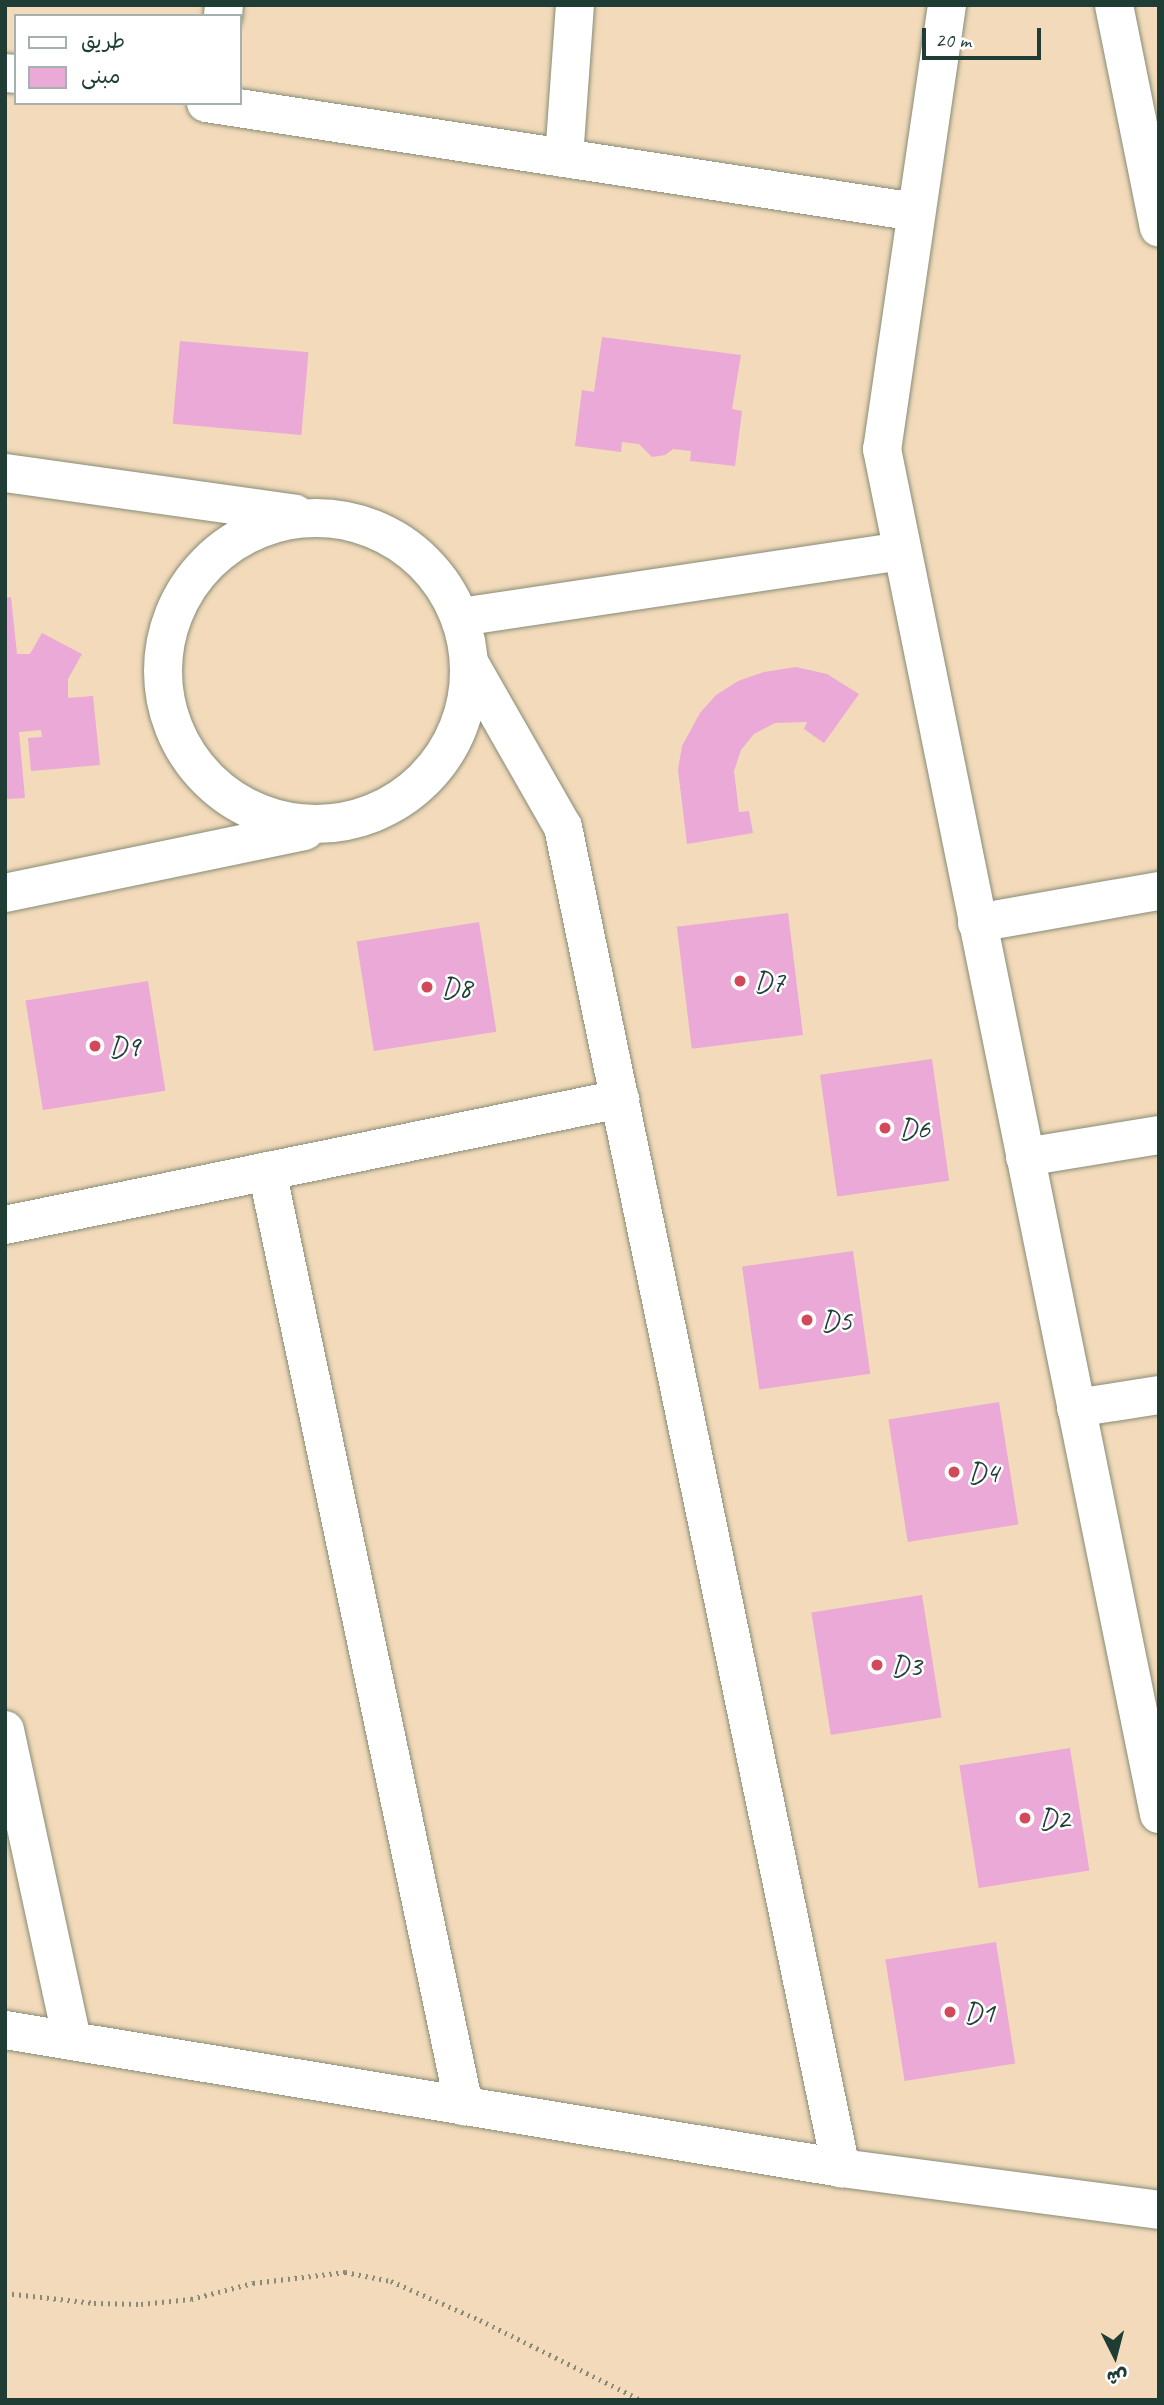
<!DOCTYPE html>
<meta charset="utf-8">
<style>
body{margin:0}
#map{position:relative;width:1164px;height:2405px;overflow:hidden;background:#f2daba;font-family:Caveat,"Playpen Sans Arabic",sans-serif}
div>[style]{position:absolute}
.building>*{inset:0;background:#eaa9d6;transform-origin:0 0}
.path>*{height:4.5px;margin-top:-2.25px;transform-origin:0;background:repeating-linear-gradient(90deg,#888c77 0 2px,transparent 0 7px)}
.roads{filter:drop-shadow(0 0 2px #888c77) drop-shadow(0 0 2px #888c77)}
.street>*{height:38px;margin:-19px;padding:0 19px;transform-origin:19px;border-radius:19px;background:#fff}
.street>.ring{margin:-19px;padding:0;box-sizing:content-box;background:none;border:38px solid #fff;border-radius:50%}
.dots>*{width:19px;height:19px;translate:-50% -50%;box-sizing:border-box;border:4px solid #fff;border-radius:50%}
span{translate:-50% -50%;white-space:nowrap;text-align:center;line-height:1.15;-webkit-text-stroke:5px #fff;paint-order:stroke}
.poi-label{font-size:30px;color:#1f3d34}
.left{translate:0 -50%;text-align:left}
.frame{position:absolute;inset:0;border:7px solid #1f3d34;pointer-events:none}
.legend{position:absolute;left:14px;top:14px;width:228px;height:91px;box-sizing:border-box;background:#fff;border:2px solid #a5b1ae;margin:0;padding:9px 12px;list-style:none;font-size:21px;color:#1f3d34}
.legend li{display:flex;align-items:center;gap:14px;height:35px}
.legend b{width:35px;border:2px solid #a5b1ae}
.north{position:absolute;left:1080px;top:2321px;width:70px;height:70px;-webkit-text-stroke:5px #fff;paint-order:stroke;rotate:174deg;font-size:19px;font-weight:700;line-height:28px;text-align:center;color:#1f3d34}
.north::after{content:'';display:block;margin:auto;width:24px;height:32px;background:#1f3d34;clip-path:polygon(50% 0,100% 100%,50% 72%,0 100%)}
.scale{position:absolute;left:922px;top:28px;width:119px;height:32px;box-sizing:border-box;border:4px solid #1f3d34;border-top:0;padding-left:9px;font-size:21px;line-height:24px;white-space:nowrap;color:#1f3d34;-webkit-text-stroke:5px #fff;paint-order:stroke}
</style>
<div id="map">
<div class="building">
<div style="clip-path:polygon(602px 337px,741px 355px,732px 409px,742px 411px,735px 466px,690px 461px,691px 451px,673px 449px,665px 455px,652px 457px,639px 444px,622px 442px,621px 452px,575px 446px,582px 390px,594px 392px)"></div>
<div style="left:180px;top:341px;width:129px;height:83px;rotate:5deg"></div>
<div style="clip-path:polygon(11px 597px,17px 654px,30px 654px,42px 633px,82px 654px,68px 679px,68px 698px,93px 696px,100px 765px,31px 771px,28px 738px,42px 737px,41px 730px,19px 732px,25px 798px,5px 799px,5px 598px)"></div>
<div style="clip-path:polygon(796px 667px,827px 674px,859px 694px,824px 743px,804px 729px,807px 722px,775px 723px,754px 734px,741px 750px,734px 771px,739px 812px,749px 811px,753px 833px,687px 844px,678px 770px,682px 746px,700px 713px,716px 695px,738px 681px,764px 672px)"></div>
<div style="left:788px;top:913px;width:123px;height:112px;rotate:83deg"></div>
<div style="left:479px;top:922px;width:111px;height:124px;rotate:81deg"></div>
<div style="left:148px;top:981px;width:111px;height:124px;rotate:81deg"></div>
<div style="left:932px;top:1059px;width:123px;height:113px;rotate:82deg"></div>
<div style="left:853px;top:1251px;width:124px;height:112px;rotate:82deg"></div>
<div style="left:999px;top:1402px;width:124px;height:112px;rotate:81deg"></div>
<div style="left:922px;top:1595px;width:124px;height:112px;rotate:81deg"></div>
<div style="left:1070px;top:1748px;width:124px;height:112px;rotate:81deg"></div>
<div style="left:996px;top:1942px;width:123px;height:112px;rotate:81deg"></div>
</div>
<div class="path">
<div style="left:5px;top:2293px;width:90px;rotate:6.4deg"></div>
<div style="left:94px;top:2303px;width:47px;rotate:1.2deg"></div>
<div style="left:141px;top:2304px;width:50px;rotate:-5.7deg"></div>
<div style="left:191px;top:2299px;width:64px;rotate:-14.5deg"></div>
<div style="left:253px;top:2283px;width:93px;rotate:-6.8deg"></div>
<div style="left:345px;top:2272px;width:47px;rotate:11.1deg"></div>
<div style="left:391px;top:2281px;width:97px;rotate:23.7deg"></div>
<div style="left:480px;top:2320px;width:180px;rotate:26.4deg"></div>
</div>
<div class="roads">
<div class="street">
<div style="left:947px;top:5px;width:449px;rotate:98.3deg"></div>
<div style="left:882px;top:449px;width:1393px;rotate:78.53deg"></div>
<div style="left:1114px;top:5px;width:227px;rotate:78.6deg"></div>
<div style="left:223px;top:16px;width:11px;rotate:-85deg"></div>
<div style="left:5px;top:73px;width:11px;rotate:5deg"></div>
<div style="left:206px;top:103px;width:718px;rotate:8.73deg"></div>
<div style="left:564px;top:158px;width:153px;rotate:-85.9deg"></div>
<div style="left:5px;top:473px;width:293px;rotate:8deg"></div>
<div class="ring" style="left:163px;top:518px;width:268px;height:268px"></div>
<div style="left:461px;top:617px;width:444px;rotate:-8.5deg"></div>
<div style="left:471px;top:666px;width:185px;rotate:60.3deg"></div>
<div style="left:563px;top:827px;width:1370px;rotate:78.29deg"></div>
<div style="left:5px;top:893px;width:306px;rotate:-11.7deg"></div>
<div style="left:977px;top:923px;width:185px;rotate:-10deg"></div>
<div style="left:1025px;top:1157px;width:136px;rotate:-9.3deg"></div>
<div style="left:267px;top:1171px;width:956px;rotate:78.1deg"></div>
<div style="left:5px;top:1225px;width:628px;rotate:-11.58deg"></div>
<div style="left:1076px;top:1408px;width:84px;rotate:-8.9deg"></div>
<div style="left:5px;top:1730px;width:318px;rotate:77.8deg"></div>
<div style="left:5px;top:2030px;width:847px;rotate:9.37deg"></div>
<div style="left:841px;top:2168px;width:321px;rotate:7.5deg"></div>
</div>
</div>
<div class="dots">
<div style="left:740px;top:981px;background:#d1495b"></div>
<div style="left:427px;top:987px;background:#d1495b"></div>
<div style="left:95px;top:1046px;background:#d1495b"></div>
<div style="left:885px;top:1128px;background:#d1495b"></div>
<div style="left:807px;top:1320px;background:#d1495b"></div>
<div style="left:954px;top:1472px;background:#d1495b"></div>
<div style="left:877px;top:1665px;background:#d1495b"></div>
<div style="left:1025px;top:1818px;background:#d1495b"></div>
<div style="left:950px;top:2012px;background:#d1495b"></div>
</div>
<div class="poi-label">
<span class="left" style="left:754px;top:981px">D7</span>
<span class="left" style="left:441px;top:987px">D8</span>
<span class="left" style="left:109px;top:1046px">D9</span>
<span class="left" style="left:899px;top:1128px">D6</span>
<span class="left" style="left:821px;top:1320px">D5</span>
<span class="left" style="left:968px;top:1472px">D4</span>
<span class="left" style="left:891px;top:1665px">D3</span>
<span class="left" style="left:1039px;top:1818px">D2</span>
<span class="left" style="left:964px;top:2012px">D1</span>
</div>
<div class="frame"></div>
<ul class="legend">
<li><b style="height:9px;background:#fff"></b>طريق</li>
<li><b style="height:19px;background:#eaa9d6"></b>مبنى</li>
</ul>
<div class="north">ش</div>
<div class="scale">20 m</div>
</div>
